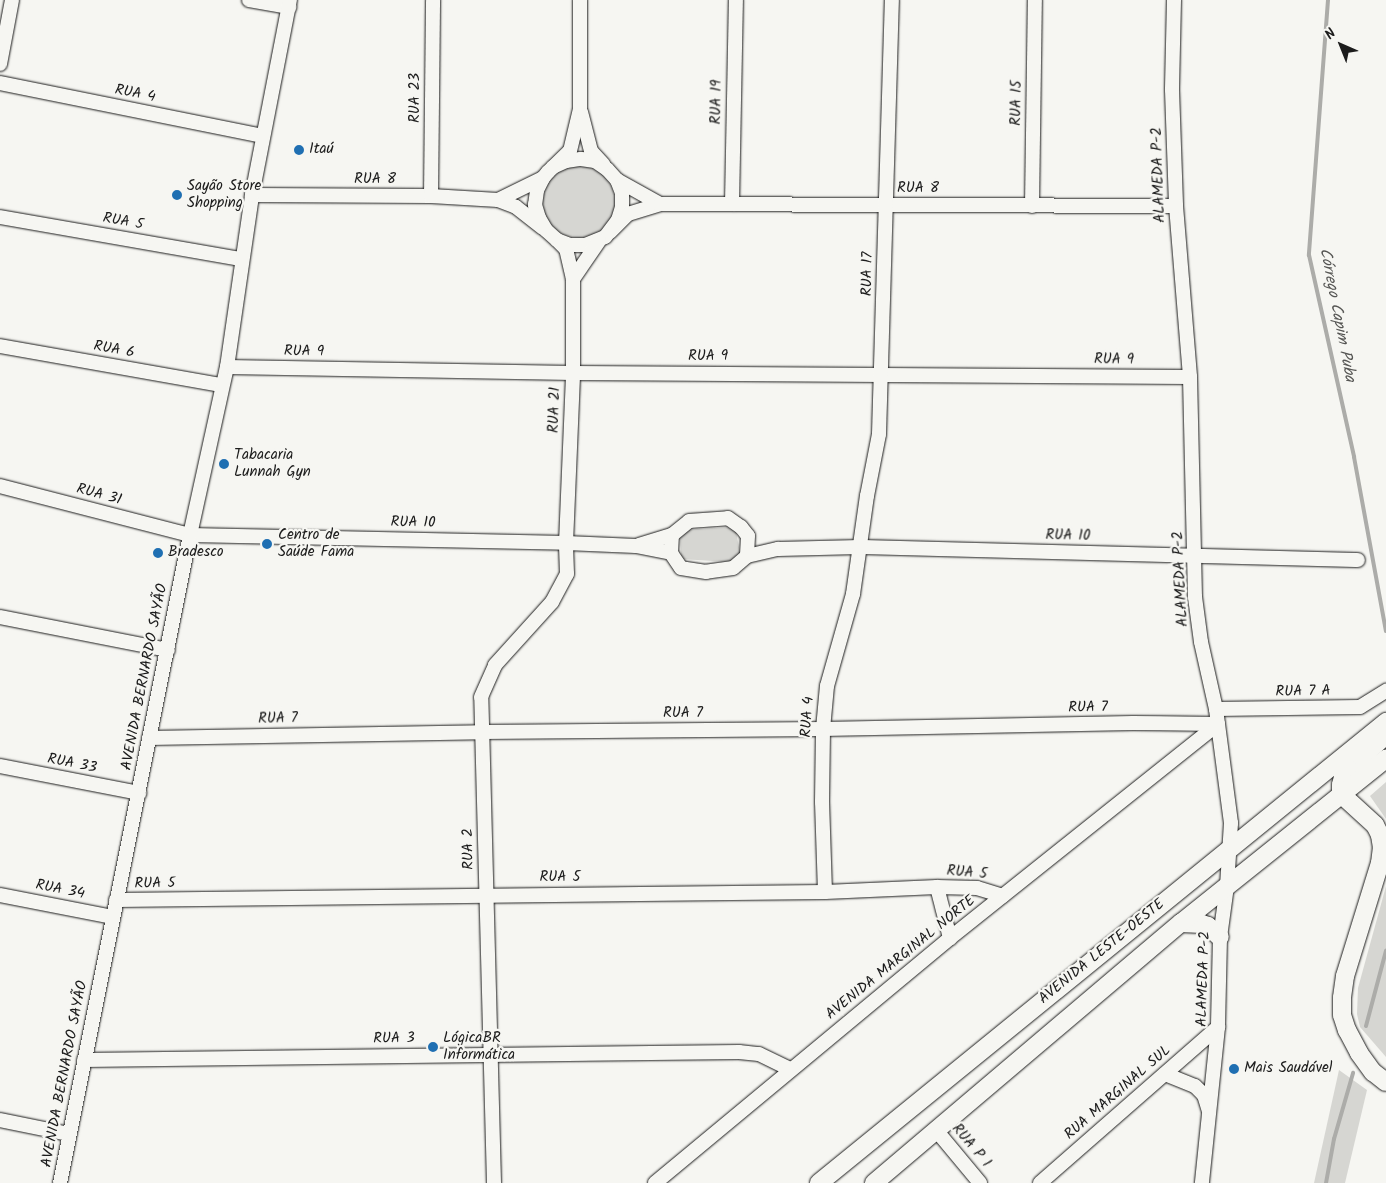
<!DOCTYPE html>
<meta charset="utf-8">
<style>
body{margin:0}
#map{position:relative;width:1386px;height:1183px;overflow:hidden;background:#f6f6f2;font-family:Kalam,sans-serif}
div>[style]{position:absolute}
.green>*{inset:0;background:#d6d6d2}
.round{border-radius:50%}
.stream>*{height:4px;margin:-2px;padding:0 2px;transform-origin:2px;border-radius:2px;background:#acaca9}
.roads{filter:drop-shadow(0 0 1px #1c1c1c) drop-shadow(0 0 1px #1c1c1c)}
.minor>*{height:14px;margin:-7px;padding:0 7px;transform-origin:7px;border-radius:7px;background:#f6f6f2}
.major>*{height:18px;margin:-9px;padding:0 9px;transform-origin:9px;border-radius:9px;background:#f6f6f2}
.dots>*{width:14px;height:14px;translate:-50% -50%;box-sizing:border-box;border:2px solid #f6f6f2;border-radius:50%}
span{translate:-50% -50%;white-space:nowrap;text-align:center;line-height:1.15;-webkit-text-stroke:4.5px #f6f6f2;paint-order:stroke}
.street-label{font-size:15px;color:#1c1c1c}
.poi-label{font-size:15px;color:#1c1c1c}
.left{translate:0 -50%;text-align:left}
.water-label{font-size:16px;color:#565654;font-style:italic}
.north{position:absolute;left:1316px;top:20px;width:50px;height:50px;-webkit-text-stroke:4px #f6f6f2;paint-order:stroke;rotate:316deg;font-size:14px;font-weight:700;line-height:20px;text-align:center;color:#1c1c1c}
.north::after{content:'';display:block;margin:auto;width:18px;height:22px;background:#1c1c1c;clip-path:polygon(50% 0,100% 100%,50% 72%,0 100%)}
</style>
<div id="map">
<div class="green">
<div class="round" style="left:543px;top:166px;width:72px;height:72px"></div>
<div style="clip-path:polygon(735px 527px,741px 557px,729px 562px,681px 559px,680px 530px)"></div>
<div style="clip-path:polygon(1386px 782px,1386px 819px,1370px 796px)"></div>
<div style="clip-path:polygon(1386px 886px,1386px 1057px,1360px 1027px,1357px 1014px,1358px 988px)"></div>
<div style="clip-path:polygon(1339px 1070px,1367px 1090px,1345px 1183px,1314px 1183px)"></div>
</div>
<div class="stream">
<div style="left:1328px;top:0;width:256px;rotate:94.3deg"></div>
<div style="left:1309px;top:255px;width:207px;rotate:77.4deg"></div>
<div style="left:1354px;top:457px;width:177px;rotate:79.6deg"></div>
<div style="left:1366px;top:1026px;width:78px;rotate:-75.1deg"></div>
<div style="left:1326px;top:1183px;width:45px;rotate:-79.7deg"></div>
<div style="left:1334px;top:1139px;width:69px;rotate:-73.9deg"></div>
</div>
<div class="roads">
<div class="minor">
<div style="left:249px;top:0;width:41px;rotate:9.9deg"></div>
<div style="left:1174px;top:0;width:90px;rotate:91.3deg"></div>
<div style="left:1172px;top:90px;width:116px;rotate:88deg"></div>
<div style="left:1176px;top:206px;width:172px;rotate:85.3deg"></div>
<div style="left:1190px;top:377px;width:220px;rotate:88.7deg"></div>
<div style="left:1195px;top:597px;width:45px;rotate:82.4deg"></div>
<div style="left:1201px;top:642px;width:69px;rotate:77.4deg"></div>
<div style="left:1216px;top:709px;width:115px;rotate:82.5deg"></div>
<div style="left:1231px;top:823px;width:63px;rotate:93.6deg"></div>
<div style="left:1227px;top:886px;width:51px;rotate:97.8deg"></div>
<div style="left:1220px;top:937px;width:90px;rotate:91.3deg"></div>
<div style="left:1218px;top:1027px;width:157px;rotate:95.9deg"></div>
<div style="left:0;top:64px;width:65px;rotate:-79.4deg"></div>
<div style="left:0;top:83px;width:268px;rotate:11.4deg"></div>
<div style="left:581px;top:112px;width:40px;rotate:75.6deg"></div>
<div style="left:591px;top:151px;width:18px;rotate:47deg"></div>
<div style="left:553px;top:167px;width:14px;rotate:-25deg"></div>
<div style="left:566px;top:161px;width:15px;rotate:-8deg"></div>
<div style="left:581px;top:159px;width:14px;rotate:8deg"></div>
<div style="left:595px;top:161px;width:14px;rotate:34deg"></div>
<div style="left:607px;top:169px;width:15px;rotate:48deg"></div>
<div style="left:617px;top:180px;width:14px;rotate:69deg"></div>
<div style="left:622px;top:193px;width:14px;rotate:90deg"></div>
<div style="left:622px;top:207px;width:14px;rotate:107deg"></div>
<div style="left:618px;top:220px;width:21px;rotate:127deg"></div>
<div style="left:605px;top:237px;width:22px;rotate:158deg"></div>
<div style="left:585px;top:245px;width:15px;rotate:180deg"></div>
<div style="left:570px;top:245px;width:14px;rotate:-159deg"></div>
<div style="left:557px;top:240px;width:15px;rotate:-138deg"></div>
<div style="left:546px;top:230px;width:14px;rotate:-120deg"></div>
<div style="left:539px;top:218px;width:14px;rotate:-107deg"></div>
<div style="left:535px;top:205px;width:15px;rotate:-82deg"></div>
<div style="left:537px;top:190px;width:13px;rotate:-63deg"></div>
<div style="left:543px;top:178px;width:8px;rotate:-50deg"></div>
<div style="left:548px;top:172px;width:30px;rotate:-44deg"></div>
<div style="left:570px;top:151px;width:43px;rotate:-76.6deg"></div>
<div style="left:580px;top:109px;width:109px;rotate:-90deg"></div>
<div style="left:617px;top:180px;width:49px;rotate:29.2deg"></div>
<div style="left:252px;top:195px;width:179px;rotate:0.3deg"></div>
<div style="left:431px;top:196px;width:67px;rotate:3.4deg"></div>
<div style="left:498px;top:200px;width:19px;rotate:21deg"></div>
<div style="left:516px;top:207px;width:34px;rotate:38deg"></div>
<div style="left:431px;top:196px;width:196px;rotate:-89.4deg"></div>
<div style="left:498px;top:200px;width:50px;rotate:-26.1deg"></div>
<div style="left:732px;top:204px;width:204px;rotate:-88.9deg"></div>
<div style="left:1032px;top:206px;width:206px;rotate:-89.2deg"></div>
<div style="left:0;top:217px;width:245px;rotate:9.9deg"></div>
<div style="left:610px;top:232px;width:25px;rotate:-45deg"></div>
<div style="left:628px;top:214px;width:34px;rotate:-17deg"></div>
<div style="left:660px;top:204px;width:516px;rotate:0.22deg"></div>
<div style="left:573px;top:279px;width:46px;rotate:-55.6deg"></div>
<div style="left:0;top:346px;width:225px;rotate:10deg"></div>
<div style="left:227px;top:367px;width:346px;rotate:1deg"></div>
<div style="left:573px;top:373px;width:617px;rotate:0.37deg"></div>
<div style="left:0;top:486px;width:196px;rotate:14.5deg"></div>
<div style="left:190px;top:535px;width:376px;rotate:1.2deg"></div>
<div style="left:566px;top:543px;width:70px;rotate:2.5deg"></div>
<div style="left:636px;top:546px;width:36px;rotate:11deg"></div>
<div style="left:728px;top:518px;width:16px;rotate:35deg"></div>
<div style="left:741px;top:527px;width:11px;rotate:52deg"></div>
<div style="left:748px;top:536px;width:20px;rotate:93deg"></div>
<div style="left:747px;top:556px;width:18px;rotate:139deg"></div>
<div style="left:733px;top:568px;width:27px;rotate:172deg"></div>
<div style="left:706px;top:572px;width:25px;rotate:-171deg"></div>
<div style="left:681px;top:568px;width:18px;rotate:-124deg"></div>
<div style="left:671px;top:553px;width:18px;rotate:-87deg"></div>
<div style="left:672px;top:535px;width:22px;rotate:-39deg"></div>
<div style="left:689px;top:521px;width:39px;rotate:-4deg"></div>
<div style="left:639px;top:545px;width:34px;rotate:-17deg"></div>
<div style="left:747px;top:556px;width:32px;rotate:-13deg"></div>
<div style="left:778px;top:549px;width:82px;rotate:-1.4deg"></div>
<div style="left:860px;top:547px;width:498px;rotate:1.5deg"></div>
<div style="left:0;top:617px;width:171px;rotate:11.1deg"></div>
<div style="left:1216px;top:709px;width:144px;rotate:-0.8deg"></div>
<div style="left:1360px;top:707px;width:31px;rotate:-32deg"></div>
<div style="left:149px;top:738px;width:333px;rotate:-1deg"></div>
<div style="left:482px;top:732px;width:341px;rotate:-0.5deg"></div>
<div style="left:823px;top:729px;width:310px;rotate:-1.1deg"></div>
<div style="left:1133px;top:723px;width:85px;rotate:0.7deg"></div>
<div style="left:0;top:766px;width:142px;rotate:11deg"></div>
<div style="left:937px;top:887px;width:53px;rotate:75.7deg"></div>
<div style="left:825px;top:892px;width:90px;rotate:-91.9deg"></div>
<div style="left:822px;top:802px;width:73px;rotate:-89.2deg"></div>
<div style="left:823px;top:729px;width:43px;rotate:-84.7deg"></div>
<div style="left:827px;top:686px;width:96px;rotate:-74.2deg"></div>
<div style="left:853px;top:594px;width:99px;rotate:-81.9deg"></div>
<div style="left:867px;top:496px;width:63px;rotate:-79deg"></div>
<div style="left:879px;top:434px;width:434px;rotate:-88.3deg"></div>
<div style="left:0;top:895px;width:115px;rotate:11deg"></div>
<div style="left:116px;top:900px;width:709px;rotate:-0.65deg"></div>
<div style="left:825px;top:892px;width:112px;rotate:-2.6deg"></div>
<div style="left:937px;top:887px;width:40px;rotate:1.4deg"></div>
<div style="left:977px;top:888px;width:27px;rotate:17deg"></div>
<div style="left:84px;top:1060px;width:655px;rotate:-0.7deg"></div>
<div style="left:739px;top:1052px;width:20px;rotate:6deg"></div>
<div style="left:759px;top:1054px;width:34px;rotate:26deg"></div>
<div style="left:1165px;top:1074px;width:32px;rotate:22deg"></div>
<div style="left:1195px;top:1086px;width:13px;rotate:45deg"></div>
<div style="left:1204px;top:1095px;width:17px;rotate:73deg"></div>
<div style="left:0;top:1120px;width:70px;rotate:11.5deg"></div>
<div style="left:936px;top:1130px;width:69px;rotate:50.3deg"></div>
<div style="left:60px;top:1183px;width:661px;rotate:-78.66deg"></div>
<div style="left:190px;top:535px;width:172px;rotate:-77.6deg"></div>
<div style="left:227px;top:367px;width:174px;rotate:-81.7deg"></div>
<div style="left:252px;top:195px;width:199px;rotate:-79deg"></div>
<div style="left:494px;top:1183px;width:486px;rotate:-91.5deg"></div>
<div style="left:481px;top:697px;width:35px;rotate:-66deg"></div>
<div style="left:495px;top:665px;width:85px;rotate:-47.9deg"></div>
<div style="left:552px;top:602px;width:32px;rotate:-62deg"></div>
<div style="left:567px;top:574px;width:31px;rotate:-92deg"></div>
<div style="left:566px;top:543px;width:170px;rotate:-87.6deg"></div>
<div style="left:573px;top:373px;width:94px;rotate:-90deg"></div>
<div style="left:573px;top:279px;width:31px;rotate:-103deg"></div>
<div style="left:566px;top:249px;width:13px;rotate:-135deg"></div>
<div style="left:655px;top:1183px;width:383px;rotate:-39.7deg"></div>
<div style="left:950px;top:938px;width:343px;rotate:-38.6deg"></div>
<div style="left:1040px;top:1183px;width:237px;rotate:-41.2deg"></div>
</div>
<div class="major">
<div style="left:1386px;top:735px;width:50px;rotate:137.4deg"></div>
<div style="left:1349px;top:769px;width:10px;rotate:127deg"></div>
<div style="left:1343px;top:777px;width:8px;rotate:104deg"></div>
<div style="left:1341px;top:785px;width:9px;rotate:90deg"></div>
<div style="left:1341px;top:794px;width:46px;rotate:42.4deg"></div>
<div style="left:1375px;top:825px;width:11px;rotate:63deg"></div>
<div style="left:1380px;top:835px;width:12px;rotate:81deg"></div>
<div style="left:1382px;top:847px;width:16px;rotate:97deg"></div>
<div style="left:1380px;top:863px;width:118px;rotate:107.2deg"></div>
<div style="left:1345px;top:976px;width:22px;rotate:98deg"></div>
<div style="left:1342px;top:998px;width:17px;rotate:90deg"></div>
<div style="left:1342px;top:1015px;width:16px;rotate:72deg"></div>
<div style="left:1347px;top:1030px;width:26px;rotate:62deg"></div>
<div style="left:1359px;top:1053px;width:24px;rotate:54deg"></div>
<div style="left:1373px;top:1072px;width:16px;rotate:38deg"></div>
<div style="left:1181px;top:923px;width:21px;rotate:3deg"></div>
<div style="left:1202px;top:924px;width:6px;rotate:18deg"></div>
<div style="left:1208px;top:926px;width:16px;rotate:43deg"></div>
<div style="left:819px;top:1183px;width:731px;rotate:-39.11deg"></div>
<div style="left:874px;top:1183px;width:402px;rotate:-40.3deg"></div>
<div style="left:1181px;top:923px;width:263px;rotate:-38.7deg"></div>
</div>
</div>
<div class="dots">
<div style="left:299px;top:150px;background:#1f6fb2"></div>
<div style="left:177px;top:195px;background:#1f6fb2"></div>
<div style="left:224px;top:464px;background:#1f6fb2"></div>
<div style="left:267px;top:544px;background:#1f6fb2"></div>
<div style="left:158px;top:553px;background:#1f6fb2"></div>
<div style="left:433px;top:1047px;background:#1f6fb2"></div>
<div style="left:1234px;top:1069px;background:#1f6fb2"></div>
</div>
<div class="street-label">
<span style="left:135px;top:94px;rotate:11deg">RUA 4</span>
<span style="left:416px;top:98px;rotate:-90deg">RUA 23</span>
<span style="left:717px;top:102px;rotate:-89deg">RUA 19</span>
<span style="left:1017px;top:103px;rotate:-89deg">RUA 15</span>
<span style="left:1159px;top:175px;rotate:-92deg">ALAMEDA P-2</span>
<span style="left:375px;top:180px">RUA 8</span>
<span style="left:918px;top:189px">RUA 8</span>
<span style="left:123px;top:222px;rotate:10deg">RUA 5</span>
<span style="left:868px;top:274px;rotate:-89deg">RUA 17</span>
<span style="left:114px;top:350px;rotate:10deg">RUA 6</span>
<span style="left:304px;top:352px;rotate:1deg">RUA 9</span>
<span style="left:708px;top:357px">RUA 9</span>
<span style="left:1114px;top:360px;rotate:1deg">RUA 9</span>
<span style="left:555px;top:410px;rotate:-88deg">RUA 21</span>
<span style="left:99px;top:495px;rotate:15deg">RUA 31</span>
<span style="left:413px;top:523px;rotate:1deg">RUA 10</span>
<span style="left:1068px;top:536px;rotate:1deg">RUA 10</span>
<span style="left:1181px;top:579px;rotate:-93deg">ALAMEDA P-2</span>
<span style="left:145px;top:677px;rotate:-79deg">AVENIDA BERNARDO SAYÃO</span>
<span style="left:1303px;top:692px;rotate:-1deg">RUA 7 A</span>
<span style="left:1088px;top:708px;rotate:-1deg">RUA 7</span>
<span style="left:683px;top:714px">RUA 7</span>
<span style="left:808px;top:717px;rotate:-86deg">RUA 4</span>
<span style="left:278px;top:719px;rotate:-1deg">RUA 7</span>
<span style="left:72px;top:764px;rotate:11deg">RUA 33</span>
<span style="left:469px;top:849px;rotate:-91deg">RUA 2</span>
<span style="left:967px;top:873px;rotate:5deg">RUA 5</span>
<span style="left:560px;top:878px">RUA 5</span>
<span style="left:155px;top:884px;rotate:-1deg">RUA 5</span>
<span style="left:60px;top:890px;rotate:11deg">RUA 34</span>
<span style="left:1102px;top:952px;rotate:-39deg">AVENIDA LESTE-OESTE</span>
<span style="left:901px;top:958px;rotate:-39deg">AVENIDA MARGINAL NORTE</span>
<span style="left:1204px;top:979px;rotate:-88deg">ALAMEDA P-2</span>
<span style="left:394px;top:1039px;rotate:-1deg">RUA 3</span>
<span style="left:65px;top:1074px;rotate:-79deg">AVENIDA BERNARDO SAYÃO</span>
<span style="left:1118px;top:1093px;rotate:-41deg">RUA MARGINAL SUL</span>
<span style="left:971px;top:1146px;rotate:50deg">RUA P 1</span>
</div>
<div class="poi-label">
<span class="left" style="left:309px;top:150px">Itaú</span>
<span class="left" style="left:187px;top:195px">Sayão Store<br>Shopping</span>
<span class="left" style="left:234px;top:464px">Tabacaria<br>Lunnah Gyn</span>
<span class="left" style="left:278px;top:544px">Centro de<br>Saúde Fama</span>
<span class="left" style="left:168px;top:553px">Bradesco</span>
<span class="left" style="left:443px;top:1047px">LógicaBR<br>Informática</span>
<span class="left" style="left:1244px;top:1069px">Mais Saudável</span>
</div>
<div class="water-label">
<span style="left:1337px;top:315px;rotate:79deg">Córrego Capim Puba</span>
</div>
<div class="north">N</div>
</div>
